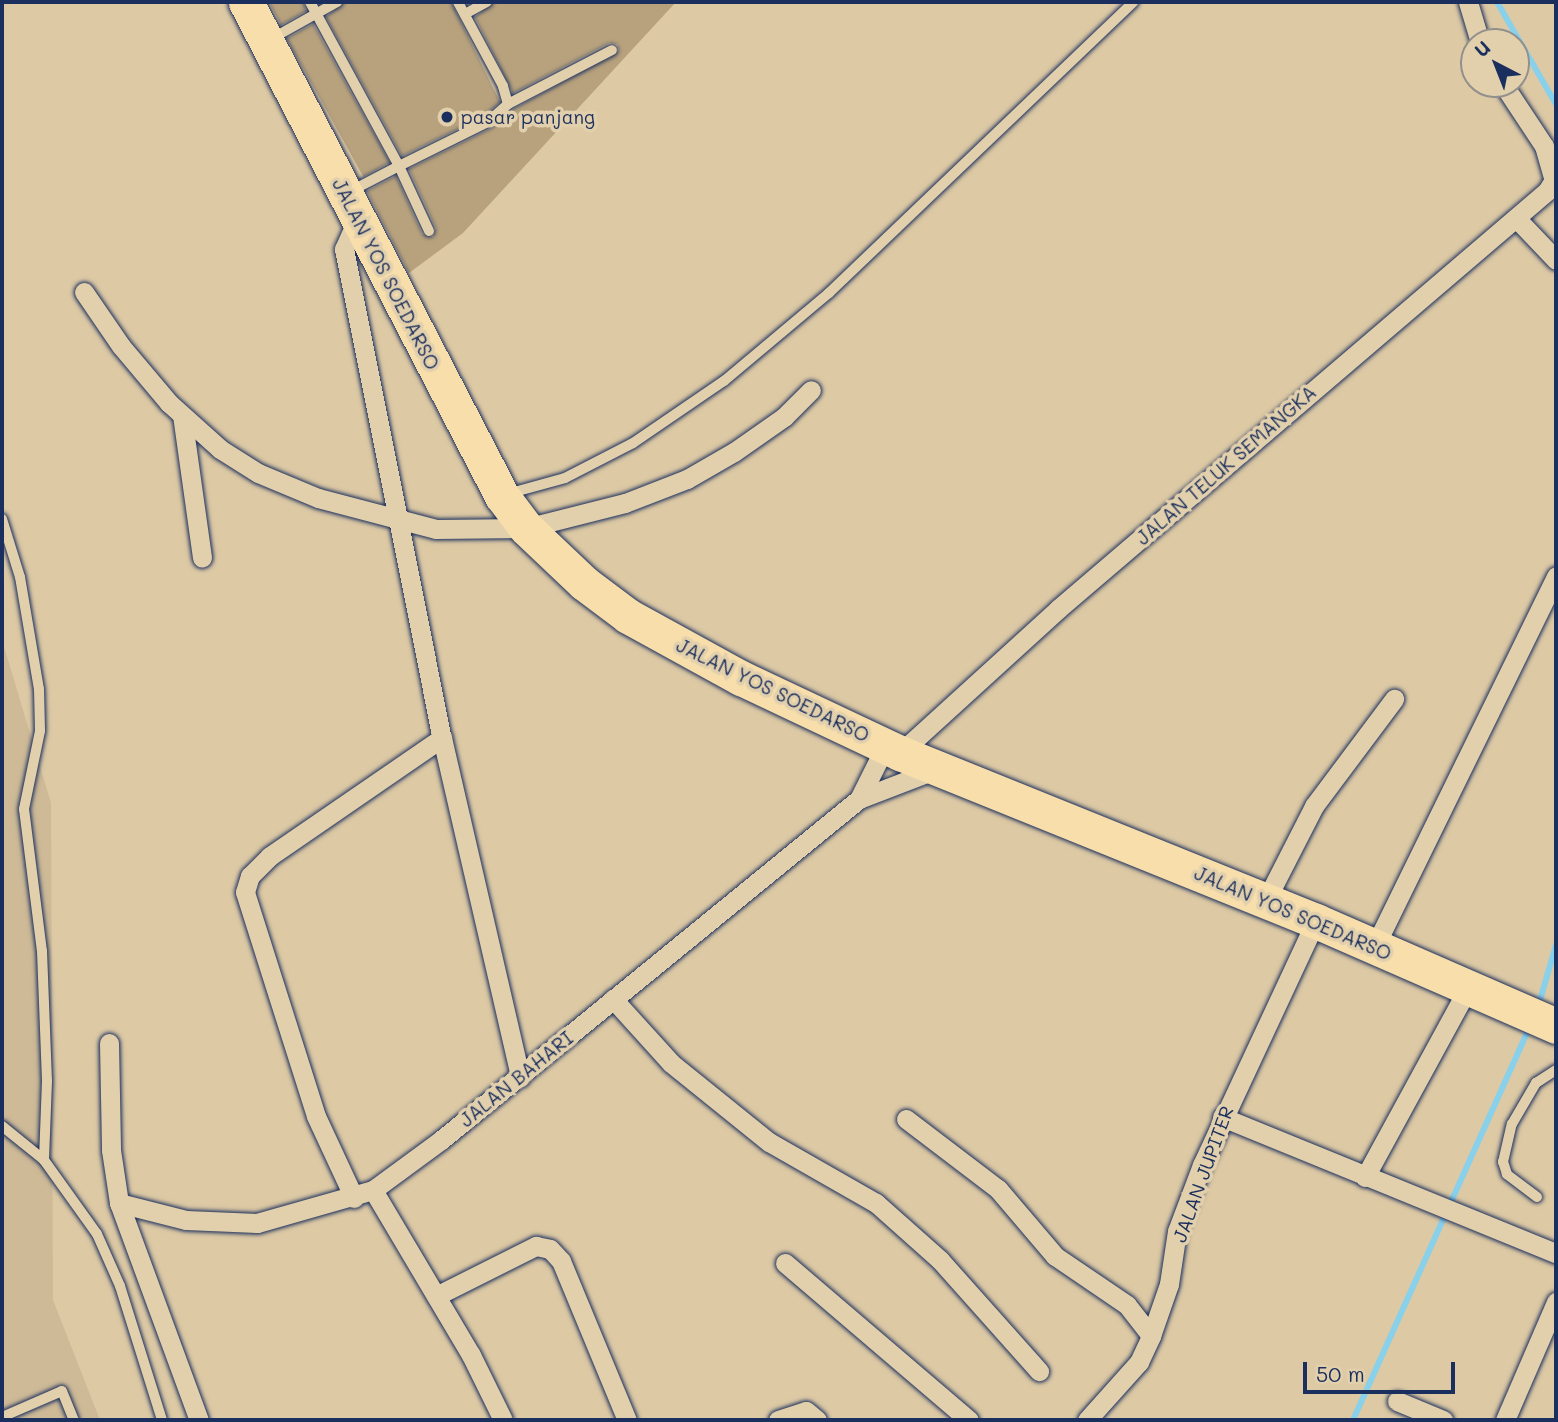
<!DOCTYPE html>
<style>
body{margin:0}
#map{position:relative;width:1558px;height:1422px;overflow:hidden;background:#ddc9a4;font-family:Mali,sans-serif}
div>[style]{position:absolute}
.built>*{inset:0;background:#ceba97}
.stream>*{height:6px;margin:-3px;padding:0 3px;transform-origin:3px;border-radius:3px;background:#89d0eb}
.building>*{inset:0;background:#b8a27d;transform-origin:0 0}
.roads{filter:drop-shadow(0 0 2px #1b2f5e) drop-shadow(0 0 2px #1b2f5e)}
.lane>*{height:10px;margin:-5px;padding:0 5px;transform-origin:5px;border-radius:5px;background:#e2d0ad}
.street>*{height:19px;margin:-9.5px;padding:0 9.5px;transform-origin:9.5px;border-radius:9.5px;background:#e2d0ad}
.highway>*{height:35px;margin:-17.5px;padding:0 17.5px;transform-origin:17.5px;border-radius:17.5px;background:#f8deab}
.dots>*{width:19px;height:19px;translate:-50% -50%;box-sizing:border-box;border:4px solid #e2d0ad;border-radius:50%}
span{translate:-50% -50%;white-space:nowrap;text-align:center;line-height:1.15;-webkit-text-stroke:7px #e2d0ad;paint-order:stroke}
.poi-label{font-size:19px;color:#1b2f5e}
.left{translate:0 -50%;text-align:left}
.street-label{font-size:19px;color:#1b2f5e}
.frame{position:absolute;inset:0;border:4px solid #1b2f5e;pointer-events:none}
.north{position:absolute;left:1460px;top:28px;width:70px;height:70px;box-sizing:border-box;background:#e2d0ad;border:2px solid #92908d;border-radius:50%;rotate:318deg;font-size:19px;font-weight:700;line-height:28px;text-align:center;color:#1b2f5e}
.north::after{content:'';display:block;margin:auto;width:24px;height:32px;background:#1b2f5e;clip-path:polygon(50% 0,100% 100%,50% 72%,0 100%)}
.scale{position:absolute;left:1303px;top:1362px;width:152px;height:32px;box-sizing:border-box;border:4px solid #1b2f5e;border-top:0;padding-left:9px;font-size:21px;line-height:24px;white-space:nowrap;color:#1b2f5e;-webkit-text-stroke:5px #e2d0ad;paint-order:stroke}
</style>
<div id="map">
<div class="built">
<div style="clip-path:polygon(2px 640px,51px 803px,53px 1300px,100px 1420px,2px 1420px)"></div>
</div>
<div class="stream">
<div style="left:1497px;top:2px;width:118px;rotate:60deg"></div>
<div style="left:1538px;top:1007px;width:65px;rotate:-73.8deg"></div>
<div style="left:1353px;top:1420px;width:431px;rotate:-65.8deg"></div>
</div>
<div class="building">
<div style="clip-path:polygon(269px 2px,303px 2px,306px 11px,281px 25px)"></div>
<div style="clip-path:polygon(344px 2px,451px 2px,500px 102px,484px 116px,402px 156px,326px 17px)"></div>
<div style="clip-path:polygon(494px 2px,676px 2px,463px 233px,409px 273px,367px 191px,396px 176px,422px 234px,433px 237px,436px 228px,409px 169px,492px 128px,512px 110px,619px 51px,617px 44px,609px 43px,513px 93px,475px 17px)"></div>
<div style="left:313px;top:24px;width:158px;height:30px;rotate:61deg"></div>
</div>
<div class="roads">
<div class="lane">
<div style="left:310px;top:2px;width:187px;rotate:61.5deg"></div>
<div style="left:399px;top:166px;width:54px;rotate:152.5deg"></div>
<div style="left:465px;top:14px;width:25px;rotate:-29deg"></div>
<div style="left:271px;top:39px;width:76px;rotate:-29.3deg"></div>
<div style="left:508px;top:104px;width:117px;rotate:-27.4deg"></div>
<div style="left:429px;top:231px;width:72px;rotate:-114.8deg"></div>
<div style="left:399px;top:166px;width:99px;rotate:-26.3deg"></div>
<div style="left:488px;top:122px;width:27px;rotate:-42deg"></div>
<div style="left:508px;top:104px;width:19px;rotate:-106deg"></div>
<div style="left:503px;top:86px;width:95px;rotate:-118.2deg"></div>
<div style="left:507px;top:494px;width:60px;rotate:-15.4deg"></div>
<div style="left:565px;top:478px;width:76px;rotate:-27.2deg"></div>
<div style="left:633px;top:443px;width:110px;rotate:-34.3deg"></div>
<div style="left:724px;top:381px;width:137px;rotate:-40deg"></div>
<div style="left:829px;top:293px;width:421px;rotate:-43.7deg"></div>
<div style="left:2px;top:519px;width:61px;rotate:72.8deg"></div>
<div style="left:20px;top:577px;width:114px;rotate:80.4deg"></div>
<div style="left:39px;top:689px;width:42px;rotate:88.6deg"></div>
<div style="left:40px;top:731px;width:80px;rotate:101.6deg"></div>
<div style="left:24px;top:809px;width:143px;rotate:82.8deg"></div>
<div style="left:42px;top:951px;width:130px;rotate:87.8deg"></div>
<div style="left:47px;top:1081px;width:79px;rotate:92.2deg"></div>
<div style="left:2px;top:1126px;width:54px;rotate:39deg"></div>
<div style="left:44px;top:1160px;width:91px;rotate:54.4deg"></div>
<div style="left:97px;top:1234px;width:57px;rotate:66.1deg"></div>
<div style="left:120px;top:1286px;width:140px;rotate:72.6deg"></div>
<div style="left:1537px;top:1197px;width:38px;rotate:-143deg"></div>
<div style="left:1507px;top:1174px;width:13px;rotate:-108deg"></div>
<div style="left:1503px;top:1162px;width:39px;rotate:-77deg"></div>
<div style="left:1512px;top:1124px;width:48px;rotate:-59.7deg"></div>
<div style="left:1536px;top:1083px;width:24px;rotate:-33deg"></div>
<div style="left:2px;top:1417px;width:65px;rotate:-23.4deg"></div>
<div style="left:62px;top:1391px;width:31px;rotate:68deg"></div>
</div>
<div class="street">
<div style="left:1468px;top:2px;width:42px;rotate:73.3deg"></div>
<div style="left:1503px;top:84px;width:74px;rotate:56.5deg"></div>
<div style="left:1544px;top:146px;width:35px;rotate:74deg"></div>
<div style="left:1516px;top:218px;width:58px;rotate:46.4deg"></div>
<div style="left:362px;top:228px;width:10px;rotate:163deg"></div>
<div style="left:352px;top:231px;width:20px;rotate:114deg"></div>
<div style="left:344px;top:249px;width:499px;rotate:78.7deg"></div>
<div style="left:442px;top:738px;width:348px;rotate:77deg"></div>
<div style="left:84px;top:292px;width:65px;rotate:55.6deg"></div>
<div style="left:121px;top:346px;width:75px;rotate:49.9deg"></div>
<div style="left:169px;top:403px;width:69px;rotate:42deg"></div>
<div style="left:220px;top:449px;width:45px;rotate:32.3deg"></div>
<div style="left:258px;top:473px;width:65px;rotate:22.6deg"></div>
<div style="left:318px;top:498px;width:122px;rotate:14.7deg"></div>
<div style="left:436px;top:529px;width:90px;rotate:-0.6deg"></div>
<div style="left:526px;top:528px;width:102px;rotate:-14.2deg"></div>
<div style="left:625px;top:503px;width:66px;rotate:-21.2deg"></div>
<div style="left:687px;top:479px;width:54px;rotate:-29.9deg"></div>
<div style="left:734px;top:452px;width:61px;rotate:-35deg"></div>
<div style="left:784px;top:417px;width:38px;rotate:-45deg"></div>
<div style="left:182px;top:415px;width:144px;rotate:82deg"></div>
<div style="left:900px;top:753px;width:214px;rotate:-42.3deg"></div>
<div style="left:1058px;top:609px;width:643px;rotate:-40.52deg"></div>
<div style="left:1547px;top:191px;width:13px;rotate:-58deg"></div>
<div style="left:859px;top:799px;width:60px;rotate:-63.4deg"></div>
<div style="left:1266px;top:900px;width:106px;rotate:-62.9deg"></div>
<div style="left:1314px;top:806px;width:134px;rotate:-53.2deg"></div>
<div style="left:1374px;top:948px;width:414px;rotate:-63.9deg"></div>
<div style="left:613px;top:999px;width:86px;rotate:47.8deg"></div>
<div style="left:671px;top:1063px;width:126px;rotate:38.9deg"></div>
<div style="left:769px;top:1142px;width:123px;rotate:29.7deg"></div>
<div style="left:876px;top:1203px;width:86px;rotate:41.7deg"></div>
<div style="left:940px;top:1260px;width:149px;rotate:48.3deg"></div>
<div style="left:109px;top:1043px;width:107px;rotate:88.9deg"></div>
<div style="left:111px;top:1150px;width:54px;rotate:81.4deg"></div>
<div style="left:119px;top:1203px;width:231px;rotate:69.8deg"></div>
<div style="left:1222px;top:1117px;width:361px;rotate:22.2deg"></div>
<div style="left:906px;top:1119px;width:116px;rotate:37.3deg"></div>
<div style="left:998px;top:1189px;width:88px;rotate:49.6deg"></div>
<div style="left:1055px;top:1256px;width:87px;rotate:34.2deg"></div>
<div style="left:1127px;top:1305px;width:39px;rotate:52deg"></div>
<div style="left:1365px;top:1177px;width:215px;rotate:-61.4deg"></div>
<div style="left:373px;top:1190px;width:192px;rotate:59.3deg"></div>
<div style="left:471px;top:1355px;width:72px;rotate:63.8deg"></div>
<div style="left:354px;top:1198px;width:90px;rotate:-114.9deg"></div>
<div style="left:316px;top:1116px;width:235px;rotate:-107.6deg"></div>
<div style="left:245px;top:892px;width:17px;rotate:-73deg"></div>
<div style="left:250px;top:876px;width:28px;rotate:-45deg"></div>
<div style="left:270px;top:856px;width:209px;rotate:-34.5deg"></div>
<div style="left:119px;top:1203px;width:69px;rotate:14.2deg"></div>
<div style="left:186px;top:1220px;width:71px;rotate:2.4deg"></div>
<div style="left:257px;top:1223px;width:121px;rotate:-15.9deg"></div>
<div style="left:373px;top:1190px;width:84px;rotate:-36.3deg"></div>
<div style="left:441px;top:1140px;width:539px;rotate:-39.21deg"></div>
<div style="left:859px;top:799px;width:84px;rotate:-21deg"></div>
<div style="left:785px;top:1263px;width:242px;rotate:40.5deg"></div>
<div style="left:436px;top:1296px;width:112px;rotate:-26.6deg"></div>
<div style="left:536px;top:1246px;width:14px;rotate:12deg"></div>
<div style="left:550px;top:1249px;width:16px;rotate:47deg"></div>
<div style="left:561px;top:1261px;width:172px;rotate:67.5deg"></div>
<div style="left:1397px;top:1401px;width:50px;rotate:22.4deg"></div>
<div style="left:778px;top:1420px;width:29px;rotate:-18deg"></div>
<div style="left:806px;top:1411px;width:14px;rotate:39deg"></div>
<div style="left:1087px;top:1420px;width:78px;rotate:-48.1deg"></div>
<div style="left:1139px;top:1362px;width:29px;rotate:-65deg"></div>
<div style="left:1151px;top:1336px;width:55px;rotate:-70.9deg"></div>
<div style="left:1169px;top:1284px;width:54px;rotate:-81.4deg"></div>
<div style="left:1177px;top:1231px;width:71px;rotate:-69.3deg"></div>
<div style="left:1202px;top:1165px;width:269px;rotate:-65deg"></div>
<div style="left:1505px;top:1420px;width:129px;rotate:-66.6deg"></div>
</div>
<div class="highway">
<div style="left:246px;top:2px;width:556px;rotate:62.61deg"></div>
<div style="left:502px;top:496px;width:40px;rotate:53deg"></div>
<div style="left:526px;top:528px;width:80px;rotate:43.5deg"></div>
<div style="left:584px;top:583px;width:55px;rotate:36.9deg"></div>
<div style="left:628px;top:616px;width:129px;rotate:28.8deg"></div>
<div style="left:741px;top:678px;width:176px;rotate:25.3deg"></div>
<div style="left:900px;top:753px;width:449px;rotate:22deg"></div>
<div style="left:1316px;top:921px;width:262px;rotate:23.6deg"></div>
</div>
</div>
<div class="dots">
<div style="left:447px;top:117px;background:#1b2f5e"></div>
</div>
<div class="poi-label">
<span class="left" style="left:461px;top:117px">pasar panjang</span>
</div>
<div class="street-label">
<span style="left:386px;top:274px;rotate:63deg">JALAN YOS SOEDARSO</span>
<span style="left:1226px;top:465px;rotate:-41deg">JALAN TELUK SEMANGKA</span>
<span style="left:773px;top:690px;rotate:26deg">JALAN YOS SOEDARSO</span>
<span style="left:1293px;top:913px;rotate:23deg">JALAN YOS SOEDARSO</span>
<span style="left:516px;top:1079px;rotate:-39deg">JALAN BAHARI</span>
<span style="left:1203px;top:1174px;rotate:-70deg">JALAN JUPITER</span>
</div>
<div class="frame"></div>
<div class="north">U</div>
<div class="scale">50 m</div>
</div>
